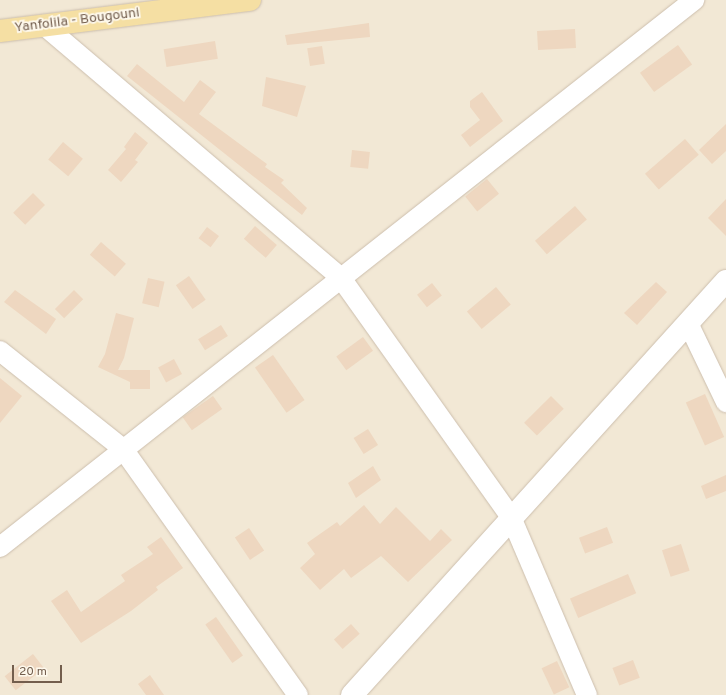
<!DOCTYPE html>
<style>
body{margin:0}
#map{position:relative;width:726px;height:695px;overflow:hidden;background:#fbf5e6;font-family:Overpass,sans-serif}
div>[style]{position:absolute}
.residential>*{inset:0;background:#f2e8d5;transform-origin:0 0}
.building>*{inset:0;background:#eed7c0;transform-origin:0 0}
.roads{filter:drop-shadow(0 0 1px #ccbead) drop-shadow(0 0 1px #ccbead)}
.street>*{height:20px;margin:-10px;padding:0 10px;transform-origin:10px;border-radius:10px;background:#fff}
.secondary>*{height:22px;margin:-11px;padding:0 11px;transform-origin:11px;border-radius:11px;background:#fff}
.primary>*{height:22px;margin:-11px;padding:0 11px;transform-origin:11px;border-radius:11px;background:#f5dfa3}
span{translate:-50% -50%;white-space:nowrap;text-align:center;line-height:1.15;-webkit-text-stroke:3.5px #fef9ed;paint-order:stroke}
.street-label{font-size:14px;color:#735e4d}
.scale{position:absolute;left:12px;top:665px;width:50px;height:18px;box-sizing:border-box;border:2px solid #735e4d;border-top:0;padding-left:5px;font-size:12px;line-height:14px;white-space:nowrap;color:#735e4d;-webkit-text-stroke:3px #fef9ed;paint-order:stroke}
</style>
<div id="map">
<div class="residential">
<div style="left:0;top:0;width:726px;height:695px"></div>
</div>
<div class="building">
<div style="clip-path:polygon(369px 23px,370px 37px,287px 45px,285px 35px)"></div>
<div style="left:575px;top:29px;width:19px;height:38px;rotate:87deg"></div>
<div style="left:215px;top:41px;width:18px;height:52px;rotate:81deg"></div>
<div style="left:678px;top:45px;width:24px;height:47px;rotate:54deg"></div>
<div style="left:322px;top:46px;width:18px;height:15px;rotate:81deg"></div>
<div style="clip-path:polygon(137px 64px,184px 102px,200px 80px,216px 92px,199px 114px,267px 164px,265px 167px,284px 180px,281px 183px,307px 208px,302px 215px,127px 76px)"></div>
<div style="clip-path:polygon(266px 77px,306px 86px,297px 117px,262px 106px)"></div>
<div style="clip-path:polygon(482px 92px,503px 121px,470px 147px,461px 135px,480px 120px,470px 107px,470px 101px)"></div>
<div style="clip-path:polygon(726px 124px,726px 151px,712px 164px,699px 150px)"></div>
<div style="clip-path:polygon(135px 132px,148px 143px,135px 160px,138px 162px,121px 182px,108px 170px,126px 149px,124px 147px)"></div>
<div style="left:685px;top:139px;width:21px;height:53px;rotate:49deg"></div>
<div style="left:63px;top:142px;width:26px;height:23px;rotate:40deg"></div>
<div style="left:352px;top:150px;width:18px;height:17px;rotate:6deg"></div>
<div style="left:487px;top:179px;width:19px;height:28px;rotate:51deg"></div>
<div style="left:33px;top:193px;width:17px;height:28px;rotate:45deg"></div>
<div style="clip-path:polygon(726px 199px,726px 236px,708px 218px)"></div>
<div style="left:575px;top:206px;width:18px;height:53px;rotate:49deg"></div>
<div style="left:255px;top:226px;width:29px;height:17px;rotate:41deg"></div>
<div style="left:207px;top:227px;width:15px;height:14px;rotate:37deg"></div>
<div style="left:101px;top:242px;width:33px;height:17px;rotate:41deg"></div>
<div style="left:189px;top:276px;width:29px;height:16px;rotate:55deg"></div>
<div style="left:148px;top:278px;width:17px;height:26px;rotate:13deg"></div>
<div style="clip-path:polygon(656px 282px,667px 292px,637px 325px,624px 313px)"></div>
<div style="left:432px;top:283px;width:16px;height:19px;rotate:52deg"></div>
<div style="left:496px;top:287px;width:23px;height:38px;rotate:50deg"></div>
<div style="clip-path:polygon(15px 290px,56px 319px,46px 334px,4px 302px)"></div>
<div style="left:74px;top:290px;width:13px;height:27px;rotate:45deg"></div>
<div style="clip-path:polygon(116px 313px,134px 318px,124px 358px,118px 370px,150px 370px,150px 389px,130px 389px,130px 382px,98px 367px,105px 354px)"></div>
<div style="left:221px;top:325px;width:13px;height:27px;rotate:58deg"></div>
<div style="left:363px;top:337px;width:17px;height:33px;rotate:54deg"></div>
<div style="left:273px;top:355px;width:55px;height:22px;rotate:55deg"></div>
<div style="left:174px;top:359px;width:17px;height:18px;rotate:62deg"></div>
<div style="clip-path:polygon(0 378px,22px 396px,0 423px)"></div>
<div style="left:705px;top:394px;width:47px;height:21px;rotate:66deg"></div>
<div style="left:213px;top:396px;width:16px;height:37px;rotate:55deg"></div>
<div style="left:551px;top:396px;width:18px;height:38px;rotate:45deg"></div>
<div style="left:368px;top:429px;width:19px;height:17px;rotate:58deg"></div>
<div style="clip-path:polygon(373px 466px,381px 480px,356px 498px,348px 483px)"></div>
<div style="clip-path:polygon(726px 475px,726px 491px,706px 499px,701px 486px)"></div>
<div style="clip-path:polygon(364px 505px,380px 524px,396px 507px,430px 541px,441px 529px,452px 540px,408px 582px,381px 556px,351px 578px,344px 569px,320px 590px,300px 568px,315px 554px,307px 543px,337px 522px,340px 526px)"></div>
<div style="left:607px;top:527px;width:17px;height:30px;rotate:69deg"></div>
<div style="left:249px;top:528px;width:27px;height:17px;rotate:56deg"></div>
<div style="clip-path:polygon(161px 537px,183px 568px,156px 587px,158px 590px,131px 611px,81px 643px,51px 601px,67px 590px,81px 612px,125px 581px,121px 575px,153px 554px,147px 547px)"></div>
<div style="left:681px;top:544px;width:28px;height:20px;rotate:72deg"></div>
<div style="left:628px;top:574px;width:21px;height:63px;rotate:67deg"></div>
<div style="left:216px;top:617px;width:47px;height:13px;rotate:55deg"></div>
<div style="left:351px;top:624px;width:13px;height:23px;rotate:48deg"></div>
<div style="left:33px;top:654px;width:18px;height:36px;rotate:52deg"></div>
<div style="left:633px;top:660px;width:19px;height:22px;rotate:69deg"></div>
<div style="left:557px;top:661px;width:29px;height:17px;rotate:65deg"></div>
<div style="clip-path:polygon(150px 675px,164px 695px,146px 695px,138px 684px)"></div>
</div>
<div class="roads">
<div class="street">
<div style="left:44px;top:25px;width:390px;rotate:40.4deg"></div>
<div style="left:341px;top:278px;width:293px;rotate:54.6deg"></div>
<div style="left:511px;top:517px;width:194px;rotate:66.9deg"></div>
<div style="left:688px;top:323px;width:88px;rotate:64.3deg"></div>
<div style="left:0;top:351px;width:157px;rotate:38.5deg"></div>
<div style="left:123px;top:449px;width:302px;rotate:54.6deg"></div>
<div style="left:0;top:547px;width:884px;rotate:-38.24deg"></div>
</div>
<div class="secondary">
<div style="left:352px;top:695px;width:558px;rotate:-47.91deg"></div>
</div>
<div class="primary">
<div style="left:0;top:31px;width:252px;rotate:-7.1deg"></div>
</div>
</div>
<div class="street-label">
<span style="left:77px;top:21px;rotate:-7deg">Yanfolila - Bougouni</span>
</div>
<div class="scale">20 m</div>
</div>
